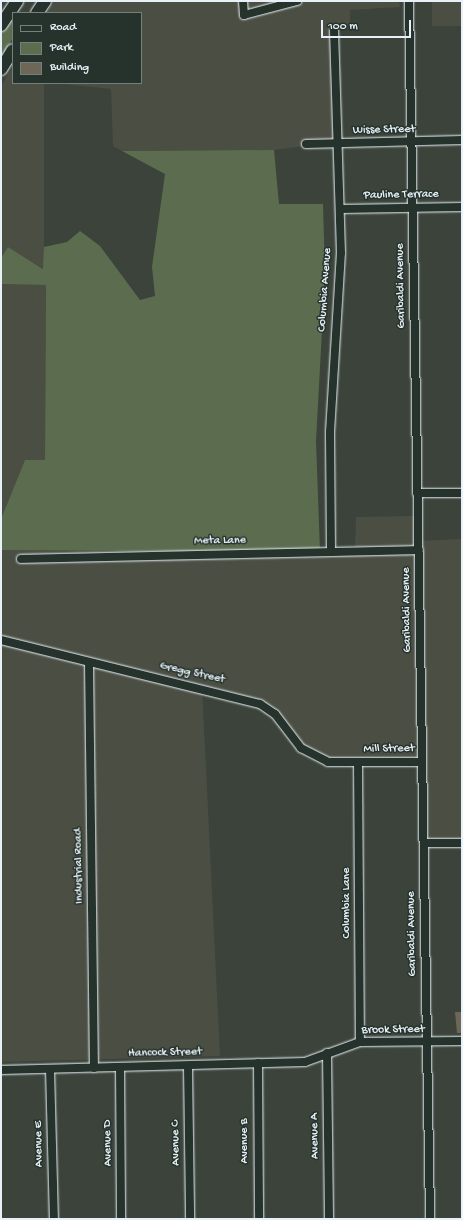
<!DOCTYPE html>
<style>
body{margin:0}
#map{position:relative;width:463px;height:1220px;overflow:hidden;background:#3c433a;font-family:"Gochi Hand",sans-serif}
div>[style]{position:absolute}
.built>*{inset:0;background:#4b4e43;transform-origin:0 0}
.green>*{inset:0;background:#5c6d4f}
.building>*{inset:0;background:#6e6757}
.roads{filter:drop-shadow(0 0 1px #e8f1f8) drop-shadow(0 0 1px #e8f1f8)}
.minor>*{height:8px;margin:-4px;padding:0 4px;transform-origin:4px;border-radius:4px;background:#26332d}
.highway>*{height:12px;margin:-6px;padding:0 6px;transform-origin:6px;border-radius:6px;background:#26332d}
span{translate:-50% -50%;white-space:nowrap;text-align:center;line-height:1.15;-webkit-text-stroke:3px #26332d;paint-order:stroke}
.street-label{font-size:12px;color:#e8f1f8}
.frame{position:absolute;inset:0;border:2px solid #e8f1f8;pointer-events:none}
.legend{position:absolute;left:12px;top:12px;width:130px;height:72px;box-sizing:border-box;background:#26332d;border:1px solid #747f7e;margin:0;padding:5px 7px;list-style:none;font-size:12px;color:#e8f1f8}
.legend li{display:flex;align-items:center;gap:8px;height:20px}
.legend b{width:20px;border:1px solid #747f7e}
.scale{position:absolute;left:321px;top:20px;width:90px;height:18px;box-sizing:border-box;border:2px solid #e8f1f8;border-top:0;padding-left:5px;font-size:12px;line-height:14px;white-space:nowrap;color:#e8f1f8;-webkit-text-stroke:3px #26332d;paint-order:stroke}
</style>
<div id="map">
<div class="built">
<div style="clip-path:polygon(54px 1px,399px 1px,400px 7px,350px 10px,350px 28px,334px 28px,336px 142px,274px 150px,122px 151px,113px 146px,111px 89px,56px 83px,141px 83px,141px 13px,47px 13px)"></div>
<div style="left:432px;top:1px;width:30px;height:25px"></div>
<div style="clip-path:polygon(13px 67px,13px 83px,44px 83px,44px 269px,8px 247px,1px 258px,1px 86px)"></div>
<div style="clip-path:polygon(1px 284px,46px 285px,45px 460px,25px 460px,1px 519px)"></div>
<div style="clip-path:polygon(416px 516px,416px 541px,462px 539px,462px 842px,423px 844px,420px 762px,322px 758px,307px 749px,276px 713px,202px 687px,220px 1056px,1px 1062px,1px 550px,355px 550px,356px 517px)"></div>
</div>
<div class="green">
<div style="clip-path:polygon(13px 14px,13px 38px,1px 58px,1px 31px)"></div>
<div style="clip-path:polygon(274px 150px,279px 204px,323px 204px,325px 275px,316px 441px,320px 552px,1px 550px,1px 519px,25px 460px,45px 460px,46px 285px,1px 284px,1px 258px,8px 247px,43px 269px,44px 247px,67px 242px,80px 231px,100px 246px,140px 300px,155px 296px,152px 267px,165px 174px,122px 151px)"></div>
</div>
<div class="building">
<div style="clip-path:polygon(455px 1012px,462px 1012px,462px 1033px,457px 1033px)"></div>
</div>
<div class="roads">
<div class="minor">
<div style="left:243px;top:1px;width:14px;rotate:86deg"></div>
<div style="left:244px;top:15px;width:55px;rotate:-14.8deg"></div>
<div style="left:409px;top:1px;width:1218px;rotate:89.01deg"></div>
<div style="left:306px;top:144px;width:156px;rotate:-1.5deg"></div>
<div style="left:341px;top:209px;width:121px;rotate:-0.9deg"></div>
<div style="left:417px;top:493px;width:45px"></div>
<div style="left:331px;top:551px;width:119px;rotate:-90.5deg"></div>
<div style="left:330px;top:432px;width:179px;rotate:-86.5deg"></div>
<div style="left:341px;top:253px;width:222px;rotate:-91.8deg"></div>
<div style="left:21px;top:559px;width:398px;rotate:-1.3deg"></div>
<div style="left:1px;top:640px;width:267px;rotate:13.9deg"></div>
<div style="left:260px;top:704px;width:18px;rotate:34deg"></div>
<div style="left:275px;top:714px;width:43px;rotate:52.6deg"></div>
<div style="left:301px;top:748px;width:30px;rotate:27deg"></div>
<div style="left:328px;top:762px;width:93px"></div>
<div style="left:89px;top:663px;width:405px;rotate:89.3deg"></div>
<div style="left:358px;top:763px;width:279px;rotate:89.6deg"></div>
<div style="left:424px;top:843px;width:38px"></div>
<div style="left:327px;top:1053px;width:166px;rotate:89.3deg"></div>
<div style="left:258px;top:1063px;width:156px;rotate:89.6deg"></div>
<div style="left:120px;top:1067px;width:152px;rotate:89.6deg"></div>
<div style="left:188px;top:1067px;width:152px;rotate:89.2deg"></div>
<div style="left:50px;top:1069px;width:150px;rotate:88.5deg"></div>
<div style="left:1px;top:1070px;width:304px;rotate:-1.5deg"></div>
<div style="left:305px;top:1062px;width:59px;rotate:-20deg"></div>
<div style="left:360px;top:1042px;width:102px;rotate:-0.6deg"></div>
</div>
<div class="highway">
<div style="left:37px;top:13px;width:14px;rotate:-56deg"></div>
<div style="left:1px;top:25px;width:29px;rotate:-56deg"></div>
<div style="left:1px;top:69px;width:22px;rotate:-58deg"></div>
</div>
</div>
<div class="street-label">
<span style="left:384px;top:131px;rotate:-1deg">Wisse Street</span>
<span style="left:401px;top:196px;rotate:-1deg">Pauline Terrace</span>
<span style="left:402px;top:286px;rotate:-91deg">Garibaldi Avenue</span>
<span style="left:326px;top:290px;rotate:-86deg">Columbia Avenue</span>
<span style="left:220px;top:542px;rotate:-1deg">Meta Lane</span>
<span style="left:408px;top:610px;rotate:-91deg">Garibaldi Avenue</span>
<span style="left:192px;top:674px;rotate:13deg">Gregg Street</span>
<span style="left:389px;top:750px;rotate:-1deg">Mill Street</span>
<span style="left:80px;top:866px;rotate:-91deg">Industrial Road</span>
<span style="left:348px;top:903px;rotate:-90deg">Columbia Lane</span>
<span style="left:413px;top:934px;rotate:-91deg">Garibaldi Avenue</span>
<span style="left:393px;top:1031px;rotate:-1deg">Brook Street</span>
<span style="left:165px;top:1054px;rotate:-1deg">Hancock Street</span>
<span style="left:316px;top:1136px;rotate:-91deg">Avenue A</span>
<span style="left:246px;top:1141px;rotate:-90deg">Avenue B</span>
<span style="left:109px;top:1143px;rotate:-91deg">Avenue D</span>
<span style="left:177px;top:1143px;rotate:-91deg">Avenue C</span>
<span style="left:40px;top:1144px;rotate:-91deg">Avenue E</span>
</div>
<div class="frame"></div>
<ul class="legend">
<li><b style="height:5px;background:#26332d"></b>Road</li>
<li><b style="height:11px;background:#5c6d4f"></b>Park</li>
<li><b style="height:11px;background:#6e6757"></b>Building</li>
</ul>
<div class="scale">100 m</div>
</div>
